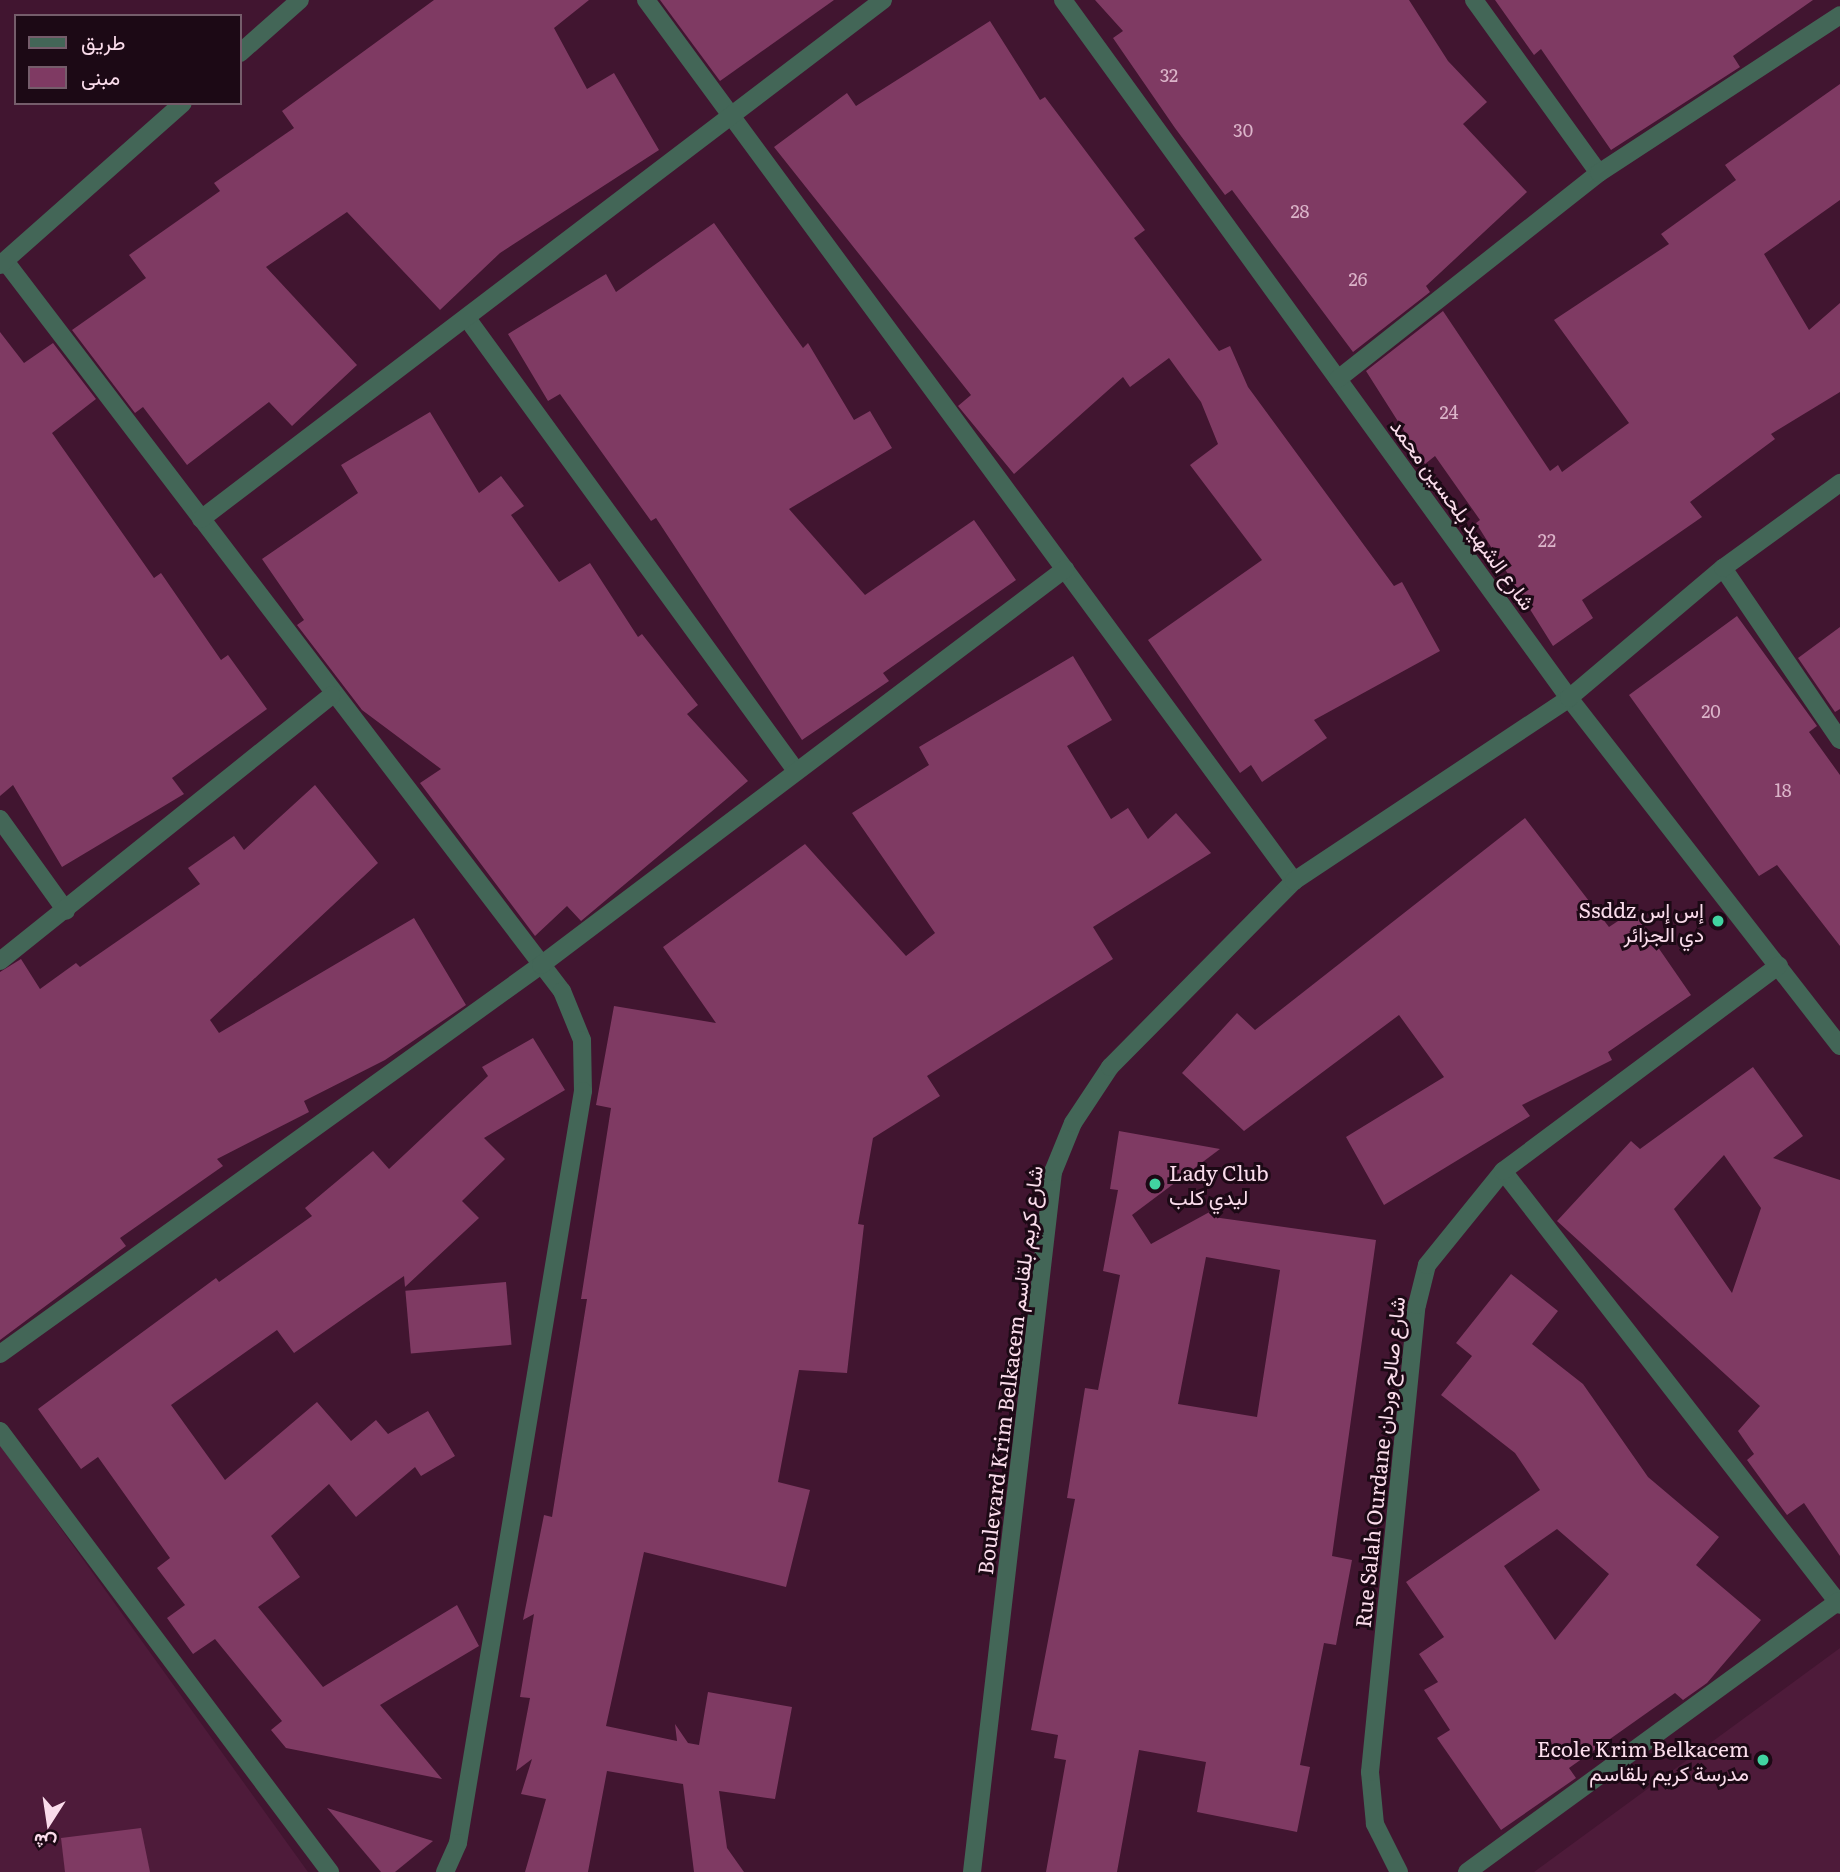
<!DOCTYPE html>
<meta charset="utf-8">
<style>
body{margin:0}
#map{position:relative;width:1840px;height:1872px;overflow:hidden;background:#411530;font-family:Literata,Vazirmatn,serif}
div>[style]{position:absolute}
.built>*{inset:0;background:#4e1b3a}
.building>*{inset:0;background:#7f3a63;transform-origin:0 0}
.minor>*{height:18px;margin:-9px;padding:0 9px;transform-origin:9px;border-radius:9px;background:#436657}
.tertiary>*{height:18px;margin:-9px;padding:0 9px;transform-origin:9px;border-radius:9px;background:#436657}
.dots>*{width:19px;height:19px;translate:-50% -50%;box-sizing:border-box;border:4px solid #1c0915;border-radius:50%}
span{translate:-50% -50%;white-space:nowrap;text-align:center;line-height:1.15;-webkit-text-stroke:6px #1c0915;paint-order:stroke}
.number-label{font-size:18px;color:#dbb4c9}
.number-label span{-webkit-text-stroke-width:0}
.street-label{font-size:21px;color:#fadceb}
.poi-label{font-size:21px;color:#fadceb}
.right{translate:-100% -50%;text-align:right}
.left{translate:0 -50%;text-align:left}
.legend{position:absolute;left:14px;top:14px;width:228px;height:91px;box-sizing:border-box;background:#1c0915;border:2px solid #755d6b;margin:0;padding:9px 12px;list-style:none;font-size:21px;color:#fadceb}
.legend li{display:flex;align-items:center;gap:14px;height:35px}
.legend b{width:35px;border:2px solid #755d6b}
.north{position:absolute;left:14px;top:1788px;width:70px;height:70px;-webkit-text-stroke:5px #1c0915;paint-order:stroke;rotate:192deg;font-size:19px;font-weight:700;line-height:28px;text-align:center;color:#fadceb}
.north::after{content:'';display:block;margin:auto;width:24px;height:32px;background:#fadceb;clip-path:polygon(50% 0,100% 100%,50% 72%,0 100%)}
</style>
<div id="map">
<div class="built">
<div style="clip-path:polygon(0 1444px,308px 1872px,0 1872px)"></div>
<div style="clip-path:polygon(1840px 1648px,1840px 1872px,1534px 1872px)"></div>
</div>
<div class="building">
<div style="clip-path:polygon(434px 0,589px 0,554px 28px,587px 89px,614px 73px,659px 150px,500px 253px,440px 310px,347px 212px,266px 267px,357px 365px,292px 426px,269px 402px,187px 465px,143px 407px,135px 413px,72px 330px,146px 278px,129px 255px,220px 191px,214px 183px,294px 128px,282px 111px)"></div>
<div style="clip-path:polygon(660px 0,834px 0,720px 81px)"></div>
<div style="clip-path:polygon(1095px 0,1409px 0,1448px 61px,1487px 102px,1463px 124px,1527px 192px,1426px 286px,1430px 292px,1353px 352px,1232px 190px,1225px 195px,1175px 128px,1113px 38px,1123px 31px)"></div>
<div style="clip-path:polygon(1495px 0,1813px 0,1733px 56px,1740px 67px,1611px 150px,1541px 49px,1534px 55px)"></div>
<div style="clip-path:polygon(990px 21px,1040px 100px,1045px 97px,1145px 230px,1134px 238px,1219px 351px,1230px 346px,1248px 387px,1394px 586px,1402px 582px,1440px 651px,1314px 720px,1327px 738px,1262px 782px,1251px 765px,1240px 773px,1148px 640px,1262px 560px,1190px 465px,1218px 444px,1201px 402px,1169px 358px,1130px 387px,1123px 377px,1014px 474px,958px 406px,971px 395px,774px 147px,847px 93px,856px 106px)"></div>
<div style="clip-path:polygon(1840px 84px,1840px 200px,1764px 254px,1809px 330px,1840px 303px,1840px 392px,1771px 434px,1775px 439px,1690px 502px,1702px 517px,1582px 600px,1593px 618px,1553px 646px,1476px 523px,1480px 520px,1435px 456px,1425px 464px,1366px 371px,1443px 311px,1550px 471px,1558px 465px,1562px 472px,1629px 423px,1554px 320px,1669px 244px,1661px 234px,1736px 180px,1725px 165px)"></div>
<div style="clip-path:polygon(714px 223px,803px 348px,808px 343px,854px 420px,870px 411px,892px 448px,789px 509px,865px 595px,974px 520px,1016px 580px,883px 673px,889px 681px,802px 740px,656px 518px,651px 521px,560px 394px,548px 401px,508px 334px,606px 274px,616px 292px)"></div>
<div style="clip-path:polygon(0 332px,24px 363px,53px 343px,96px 399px,52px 433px,154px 578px,161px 573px,221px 660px,228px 655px,267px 709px,172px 778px,184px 794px,62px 867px,13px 785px,0 796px)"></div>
<div style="clip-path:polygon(430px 412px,479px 493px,501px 476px,524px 506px,511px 515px,559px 582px,590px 563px,638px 637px,642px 634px,698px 705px,687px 714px,748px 781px,581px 921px,567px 906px,535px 936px,420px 783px,441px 769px,362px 710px,297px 625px,304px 620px,262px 559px,358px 493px,341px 465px)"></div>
<div style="clip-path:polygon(1737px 616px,1817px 726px,1809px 732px,1840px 775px,1840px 946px,1777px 865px,1759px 876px,1629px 695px)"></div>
<div style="clip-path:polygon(1840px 627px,1840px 709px,1835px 712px,1798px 658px)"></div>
<div style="clip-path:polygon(1073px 656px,1112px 720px,1067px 746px,1111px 819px,1128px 808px,1148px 839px,1176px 813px,1211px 853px,1093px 927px,1113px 959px,927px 1076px,940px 1096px,873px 1138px,858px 1224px,864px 1225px,847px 1373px,799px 1370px,778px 1482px,810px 1490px,786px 1587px,644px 1552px,606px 1726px,677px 1741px,675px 1724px,688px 1743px,699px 1745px,708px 1692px,792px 1707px,775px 1799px,719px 1791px,727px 1848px,744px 1872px,694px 1872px,683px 1784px,607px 1771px,588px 1872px,525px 1872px,546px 1799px,521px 1794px,532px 1759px,516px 1771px,530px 1698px,520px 1697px,534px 1614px,523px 1620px,544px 1515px,552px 1517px,587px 1299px,581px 1299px,611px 1108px,596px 1105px,614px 1006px,716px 1023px,663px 947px,805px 844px,906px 956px,935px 933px,852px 813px,929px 765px,919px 747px)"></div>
<div style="clip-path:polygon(315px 785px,378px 863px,210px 1020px,219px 1033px,414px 918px,466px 1005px,385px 1060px,304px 1101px,309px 1112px,217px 1159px,223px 1166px,120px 1238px,126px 1246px,0 1340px,0 972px,21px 959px,40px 989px,76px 963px,80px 967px,200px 884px,188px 868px,234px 836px,244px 850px)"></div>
<div style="clip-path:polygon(1525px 818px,1609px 927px,1633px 911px,1691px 995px,1608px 1052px,1612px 1060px,1522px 1105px,1530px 1116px,1384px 1205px,1346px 1137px,1444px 1077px,1399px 1015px,1244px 1131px,1182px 1073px,1237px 1013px,1255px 1030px)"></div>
<div style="clip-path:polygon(533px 1038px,565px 1090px,484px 1138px,505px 1159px,462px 1201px,479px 1218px,405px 1287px,404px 1276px,294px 1353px,277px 1330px,171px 1405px,225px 1480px,317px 1402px,351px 1441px,376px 1420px,388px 1434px,428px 1411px,455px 1456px,421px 1476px,415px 1467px,356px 1517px,329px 1484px,271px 1536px,300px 1577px,258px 1607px,323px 1687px,457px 1605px,479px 1646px,380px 1705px,442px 1779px,286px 1748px,271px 1730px,282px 1721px,215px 1639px,193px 1654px,167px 1618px,185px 1605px,157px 1568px,170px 1558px,98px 1457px,81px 1469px,38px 1409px,216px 1278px,219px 1282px,312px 1216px,305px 1208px,373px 1151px,389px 1169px,488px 1076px,482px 1067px)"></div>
<div style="clip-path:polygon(evenodd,1753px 1067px,1803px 1136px,1773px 1158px,1840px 1180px,1840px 1556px,1804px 1503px,1787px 1515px,1747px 1460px,1754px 1454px,1738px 1431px,1760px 1406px,1557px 1221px,1631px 1141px,1640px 1149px,1753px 1067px,1724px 1155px,1761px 1208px,1732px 1293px,1674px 1209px,1724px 1155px)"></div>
<div style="clip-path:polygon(evenodd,1119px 1131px,1220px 1149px,1132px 1215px,1151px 1244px,1215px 1209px,1213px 1217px,1376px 1240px,1332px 1556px,1352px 1560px,1336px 1645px,1324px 1643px,1300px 1765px,1310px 1767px,1297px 1832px,1197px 1812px,1206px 1762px,1139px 1750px,1117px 1872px,1046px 1872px,1066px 1760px,1054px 1758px,1058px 1735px,1031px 1730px,1075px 1499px,1067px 1498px,1085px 1388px,1098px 1390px,1120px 1275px,1103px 1271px,1118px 1190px,1110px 1189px,1119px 1131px,1206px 1257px,1280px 1270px,1257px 1417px,1178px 1404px,1206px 1257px)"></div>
<div style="clip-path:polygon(evenodd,1511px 1274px,1558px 1311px,1532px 1344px,1583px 1384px,1648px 1477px,1719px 1537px,1696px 1565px,1761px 1620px,1707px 1683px,1683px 1700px,1675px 1693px,1569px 1768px,1576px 1778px,1501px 1830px,1437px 1738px,1450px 1730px,1424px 1690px,1438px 1682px,1419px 1654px,1444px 1637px,1406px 1582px,1540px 1490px,1515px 1453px,1441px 1395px,1472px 1356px,1456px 1343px,1511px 1274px,1557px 1529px,1609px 1574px,1555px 1640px,1504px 1566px,1557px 1529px)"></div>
<div style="left:506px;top:1282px;width:63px;height:101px;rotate:85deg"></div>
<div style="clip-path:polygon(327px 1808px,433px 1841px,395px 1872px,381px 1872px)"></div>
<div style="clip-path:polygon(141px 1828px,150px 1872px,65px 1872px,61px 1838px)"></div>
</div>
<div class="minor">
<div style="left:646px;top:0;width:1094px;rotate:53.66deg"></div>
<div style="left:1063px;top:0;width:862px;rotate:54.06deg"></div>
<div style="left:1569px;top:698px;width:441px;rotate:52.1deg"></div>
<div style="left:1474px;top:0;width:213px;rotate:54.2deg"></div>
<div style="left:5px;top:261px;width:918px;rotate:52.66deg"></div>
<div style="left:562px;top:991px;width:53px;rotate:67.8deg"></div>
<div style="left:582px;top:1040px;width:51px;rotate:88.9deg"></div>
<div style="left:583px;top:1091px;width:762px;rotate:99.44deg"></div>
<div style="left:458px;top:1843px;width:32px;rotate:114deg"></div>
<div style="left:469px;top:321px;width:553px;rotate:53.98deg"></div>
<div style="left:1338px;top:379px;width:333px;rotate:-38.3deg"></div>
<div style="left:1599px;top:173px;width:288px;rotate:-33.2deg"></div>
<div style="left:201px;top:519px;width:857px;rotate:-37.27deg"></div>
<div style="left:1723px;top:568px;width:208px;rotate:55.8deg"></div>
<div style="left:0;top:819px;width:113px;rotate:54.3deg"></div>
<div style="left:0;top:961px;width:425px;rotate:-38.7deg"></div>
<div style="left:1503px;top:1171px;width:549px;rotate:52.17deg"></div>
<div style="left:0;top:1354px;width:666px;rotate:-35.72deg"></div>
<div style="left:541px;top:965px;width:657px;rotate:-37.08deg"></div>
<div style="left:1399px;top:1872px;width:54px;rotate:-116.6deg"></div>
<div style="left:1375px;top:1824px;width:52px;rotate:-95.5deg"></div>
<div style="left:1370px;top:1772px;width:469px;rotate:-84.3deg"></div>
<div style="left:1417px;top:1305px;width:41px;rotate:-76deg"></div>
<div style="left:1427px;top:1265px;width:121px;rotate:-51deg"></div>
<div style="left:1503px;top:1171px;width:344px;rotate:-36.7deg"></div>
<div style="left:1467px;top:1872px;width:459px;rotate:-36.1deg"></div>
</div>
<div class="tertiary">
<div style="left:240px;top:53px;width:80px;rotate:-41.5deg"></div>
<div style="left:0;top:265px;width:244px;rotate:-41.5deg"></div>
<div style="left:0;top:1431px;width:551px;rotate:53.19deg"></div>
<div style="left:972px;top:1872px;width:705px;rotate:-83.4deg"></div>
<div style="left:1053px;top:1172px;width:53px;rotate:-67.8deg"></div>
<div style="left:1073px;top:1123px;width:67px;rotate:-56.5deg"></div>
<div style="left:1110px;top:1067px;width:262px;rotate:-45.3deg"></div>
<div style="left:1294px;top:881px;width:330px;rotate:-33.6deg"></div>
<div style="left:1569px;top:698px;width:202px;rotate:-40.2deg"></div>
<div style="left:1723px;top:568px;width:145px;rotate:-36deg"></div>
</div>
<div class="dots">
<div style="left:1718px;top:921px;background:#41d4a1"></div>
<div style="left:1155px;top:1184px;background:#41d4a1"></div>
<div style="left:1763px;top:1760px;background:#41d4a1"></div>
</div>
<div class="number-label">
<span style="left:1169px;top:75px">32</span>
<span style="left:1243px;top:130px">30</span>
<span style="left:1300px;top:211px">28</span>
<span style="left:1358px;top:279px">26</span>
<span style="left:1449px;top:412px">24</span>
<span style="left:1547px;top:540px">22</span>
<span style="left:1711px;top:711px">20</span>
<span style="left:1783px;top:790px">18</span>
</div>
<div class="street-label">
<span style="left:1464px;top:514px;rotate:54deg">شارع الشهيد بلحسين محمد</span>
<span style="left:1009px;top:1370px;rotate:-83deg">Boulevard Krim Belkacem شارع كريم بلقاسم</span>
<span style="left:1379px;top:1462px;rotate:-84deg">Rue Salah Ourdane شارع صالح وردان</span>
</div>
<div class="poi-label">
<span class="right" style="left:1704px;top:921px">Ssddz إس إس<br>دي الجزائر</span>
<span class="left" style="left:1169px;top:1184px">Lady Club<br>ليدي كلب</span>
<span class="right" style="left:1749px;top:1760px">Ecole Krim Belkacem<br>مدرسة كريم بلقاسم</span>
</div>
<ul class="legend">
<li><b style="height:9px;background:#436657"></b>طريق</li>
<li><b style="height:19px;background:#7f3a63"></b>مبنى</li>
</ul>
<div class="north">ش</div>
</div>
